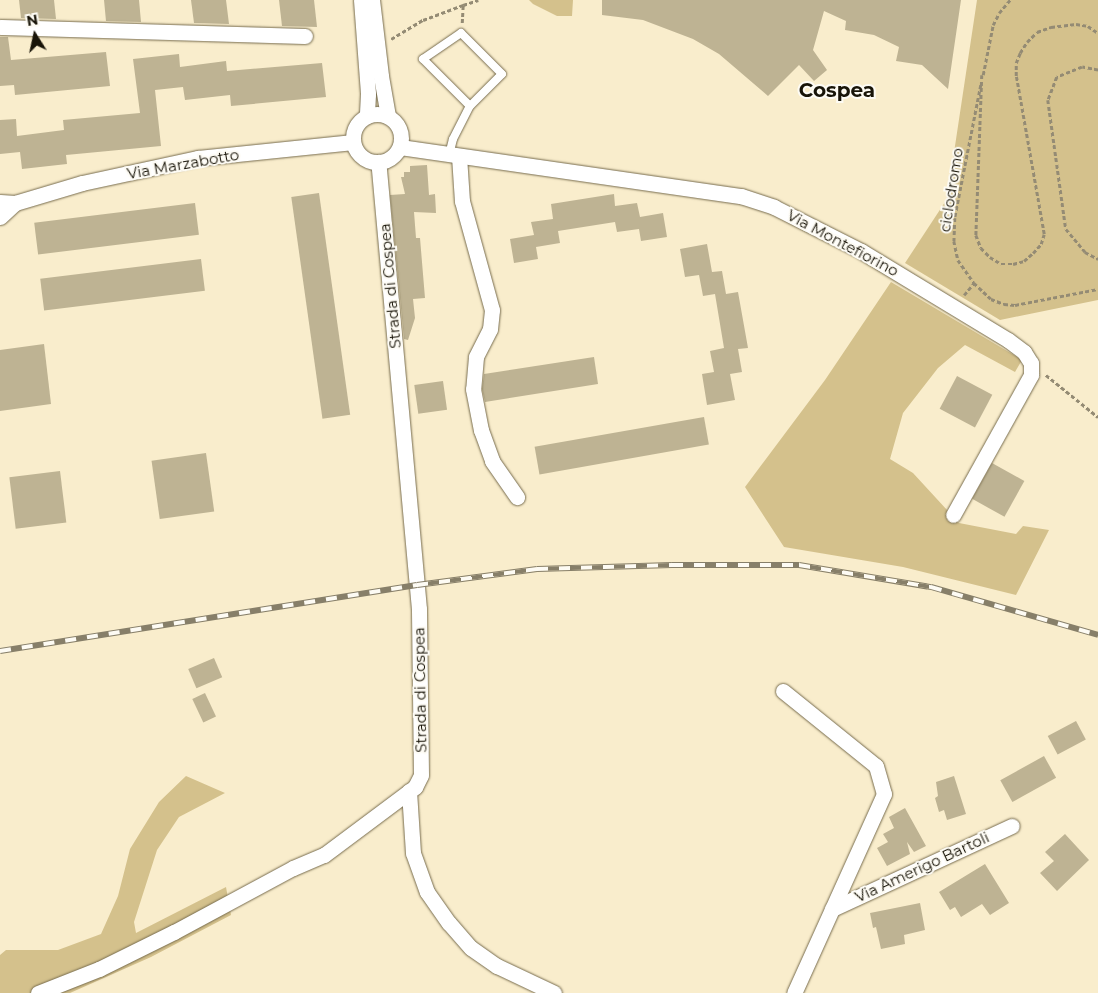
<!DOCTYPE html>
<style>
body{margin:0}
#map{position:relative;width:1098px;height:993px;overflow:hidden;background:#f9edcc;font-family:Montserrat,sans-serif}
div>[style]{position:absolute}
.green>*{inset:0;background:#d4c18c}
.building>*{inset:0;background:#beb393;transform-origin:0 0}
.path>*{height:2.5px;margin-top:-1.25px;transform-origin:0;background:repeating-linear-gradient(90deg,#948b74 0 4px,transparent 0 6.5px)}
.roads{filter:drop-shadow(0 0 1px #776c4e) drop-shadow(0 0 1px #776c4e)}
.service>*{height:8px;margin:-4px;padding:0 4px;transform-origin:4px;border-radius:4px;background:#fff}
.minor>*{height:15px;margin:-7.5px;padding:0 7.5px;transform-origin:7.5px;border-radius:7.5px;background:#fff}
.minor>.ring{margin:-7.5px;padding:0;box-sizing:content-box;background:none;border:15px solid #fff;border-radius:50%}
.rail>*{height:5.5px;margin-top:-2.75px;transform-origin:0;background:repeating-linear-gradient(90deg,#fdfbf4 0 11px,#877f69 0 22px);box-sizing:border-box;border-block:1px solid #877f69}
span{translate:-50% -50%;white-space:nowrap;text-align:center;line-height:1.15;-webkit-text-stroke:4px #fdfbf4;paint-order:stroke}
.street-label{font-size:15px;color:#181408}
.district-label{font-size:20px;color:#181408;font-weight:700}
.north{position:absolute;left:10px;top:10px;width:50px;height:50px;-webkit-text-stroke:4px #fdfbf4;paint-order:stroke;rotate:350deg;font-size:14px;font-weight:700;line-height:20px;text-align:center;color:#181408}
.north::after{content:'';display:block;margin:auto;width:18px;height:22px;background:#181408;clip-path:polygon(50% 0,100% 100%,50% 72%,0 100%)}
</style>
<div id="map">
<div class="green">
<div style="clip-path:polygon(529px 0,573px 0,572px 16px,557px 16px,533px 4px)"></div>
<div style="clip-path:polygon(977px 0,1098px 0,1098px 300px,1000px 320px,905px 263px,947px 199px)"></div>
<div style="clip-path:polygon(891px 282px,1022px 360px,1015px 372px,965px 345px,938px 368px,903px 413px,890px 459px,913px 473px,959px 523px,1016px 534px,1023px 526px,1049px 530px,1016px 595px,903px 567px,784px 547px,745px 487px,825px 380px)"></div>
<div style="clip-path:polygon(186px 776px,225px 793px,179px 817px,157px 850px,134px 922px,136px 933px,226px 887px,231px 915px,151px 957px,70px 993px,0 993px,0 955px,6px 950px,58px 950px,101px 934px,118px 896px,130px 849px,159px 802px)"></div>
</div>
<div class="building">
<div style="clip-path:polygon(19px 0,54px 0,56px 19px,21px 18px)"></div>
<div style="clip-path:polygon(104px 0,139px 0,141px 22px,106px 21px)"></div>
<div style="clip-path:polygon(191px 0,226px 0,229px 24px,194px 23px)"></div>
<div style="clip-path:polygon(279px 0,314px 0,317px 27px,282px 26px)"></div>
<div style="clip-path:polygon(602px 0,961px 0,948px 89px,922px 65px,896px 61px,899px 47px,874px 35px,845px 30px,846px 21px,824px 11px,813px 50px,827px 70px,814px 81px,799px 65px,768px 96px,719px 54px,693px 39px,643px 20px,602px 15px)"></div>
<div style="clip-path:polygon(0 37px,8px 37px,11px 60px,106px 52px,110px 86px,15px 95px,14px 85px,0 86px)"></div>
<div style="clip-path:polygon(179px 54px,180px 67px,226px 61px,227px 71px,322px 63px,326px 97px,231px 106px,230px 95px,185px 100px,183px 87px,155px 90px,161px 146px,66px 155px,67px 164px,22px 169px,20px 152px,0 154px,0 120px,16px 119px,17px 136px,64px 130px,63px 120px,140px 113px,133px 59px)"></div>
<div style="clip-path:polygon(427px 165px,429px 195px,435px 194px,436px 213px,414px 212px,416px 238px,420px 238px,425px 298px,413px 299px,415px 318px,408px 340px,404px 339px,390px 195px,405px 194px,401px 177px,404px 177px,404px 172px,410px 172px,410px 166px)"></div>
<div style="left:319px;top:193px;width:224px;height:28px;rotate:82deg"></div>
<div style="clip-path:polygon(614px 194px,615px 206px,637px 203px,640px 217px,663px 213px,667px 237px,641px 241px,639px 229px,617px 232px,615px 222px,558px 231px,560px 243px,536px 247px,538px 259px,514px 263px,510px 239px,534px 235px,531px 222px,553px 219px,551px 204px)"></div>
<div style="left:195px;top:203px;width:32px;height:162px;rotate:83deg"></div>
<div style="clip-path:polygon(707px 244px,712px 272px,722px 271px,726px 294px,738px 292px,748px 348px,738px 349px,742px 372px,730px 374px,735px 400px,707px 405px,702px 374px,714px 372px,710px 351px,724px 348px,715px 294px,703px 296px,699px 275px,685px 277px,680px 249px)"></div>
<div style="left:201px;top:259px;width:32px;height:162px;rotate:83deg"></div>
<div style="clip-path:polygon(44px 344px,51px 404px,0 411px,0 350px)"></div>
<div style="clip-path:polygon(594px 357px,598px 384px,485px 402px,482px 389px,484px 374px)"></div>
<div style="left:957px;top:376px;width:40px;height:37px;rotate:28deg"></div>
<div style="left:443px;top:381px;width:29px;height:29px;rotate:82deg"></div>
<div style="left:704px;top:417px;width:28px;height:172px;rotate:80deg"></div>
<div style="left:206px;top:453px;width:59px;height:55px;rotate:82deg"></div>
<div style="left:992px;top:463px;width:37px;height:41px;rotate:29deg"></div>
<div style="left:60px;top:471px;width:52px;height:51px;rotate:83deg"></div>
<div style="left:214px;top:658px;width:21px;height:28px;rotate:67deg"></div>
<div style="left:205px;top:693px;width:26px;height:14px;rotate:65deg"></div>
<div style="left:1076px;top:721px;width:21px;height:32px;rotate:62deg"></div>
<div style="left:1044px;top:756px;width:25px;height:50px;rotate:61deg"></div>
<div style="clip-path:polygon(954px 776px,966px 814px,947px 820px,944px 810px,939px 812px,935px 798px,938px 796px,936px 782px)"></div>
<div style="clip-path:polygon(905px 808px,926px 846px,914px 852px,907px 842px,910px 854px,887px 866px,877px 848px,888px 842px,883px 834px,894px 828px,889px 817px)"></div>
<div style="clip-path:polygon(1065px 834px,1089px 860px,1057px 891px,1040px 873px,1054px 861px,1045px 852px)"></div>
<div style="clip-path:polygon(985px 864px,1009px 903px,990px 915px,982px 904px,961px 917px,955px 907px,950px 910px,939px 892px)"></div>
<div style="clip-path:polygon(920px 903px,925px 930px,904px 935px,905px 944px,881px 949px,876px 927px,873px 928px,870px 913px)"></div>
</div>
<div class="path">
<div style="left:462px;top:23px;width:18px;rotate:-87deg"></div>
<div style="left:463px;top:5px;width:16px;rotate:-18deg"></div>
<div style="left:391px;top:39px;width:37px;rotate:-31deg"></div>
<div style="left:423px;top:20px;width:43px;rotate:-20.6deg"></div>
<div style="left:1098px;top:70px;width:16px;rotate:-169deg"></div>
<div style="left:1082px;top:67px;width:27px;rotate:158deg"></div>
<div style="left:1057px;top:77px;width:25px;rotate:111deg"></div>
<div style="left:1048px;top:100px;width:130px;rotate:82.1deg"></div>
<div style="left:1066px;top:229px;width:30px;rotate:50deg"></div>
<div style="left:1085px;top:252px;width:15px;rotate:28deg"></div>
<div style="left:982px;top:75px;width:160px;rotate:92.1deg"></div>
<div style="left:976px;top:235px;width:14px;rotate:69deg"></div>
<div style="left:981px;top:248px;width:13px;rotate:45deg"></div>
<div style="left:990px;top:257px;width:13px;rotate:32deg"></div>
<div style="left:1001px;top:264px;width:12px"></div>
<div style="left:1013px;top:264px;width:11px;rotate:-15deg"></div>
<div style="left:1024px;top:261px;width:12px;rotate:-42deg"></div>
<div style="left:1033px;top:253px;width:12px;rotate:-48deg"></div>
<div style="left:1041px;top:244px;width:10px;rotate:-73deg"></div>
<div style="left:1044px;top:234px;width:160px;rotate:-100deg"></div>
<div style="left:1016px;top:76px;width:13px;rotate:-90deg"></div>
<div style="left:1016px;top:63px;width:11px;rotate:-68deg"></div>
<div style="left:1020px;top:53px;width:13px;rotate:-58deg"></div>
<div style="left:1027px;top:42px;width:14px;rotate:-45deg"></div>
<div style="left:1037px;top:32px;width:15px;rotate:-20deg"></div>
<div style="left:1051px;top:27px;width:25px;rotate:-7deg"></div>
<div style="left:1076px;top:24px;width:12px;rotate:9deg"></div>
<div style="left:1088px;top:26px;width:12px;rotate:35deg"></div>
<div style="left:983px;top:75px;width:51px;rotate:-78.7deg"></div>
<div style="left:993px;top:25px;width:13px;rotate:-63deg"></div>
<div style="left:999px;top:13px;width:17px;rotate:-50deg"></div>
<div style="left:981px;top:85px;width:136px;rotate:101.1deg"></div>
<div style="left:955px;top:218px;width:23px;rotate:92deg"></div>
<div style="left:954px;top:241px;width:19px;rotate:78deg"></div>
<div style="left:958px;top:260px;width:28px;rotate:55deg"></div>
<div style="left:974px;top:283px;width:23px;rotate:43deg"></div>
<div style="left:991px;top:299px;width:14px;rotate:21deg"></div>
<div style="left:1004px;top:304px;width:11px;rotate:5deg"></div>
<div style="left:1015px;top:305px;width:85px;rotate:-10.9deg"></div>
<div style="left:964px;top:295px;width:16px;rotate:-50deg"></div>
<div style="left:1046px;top:375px;width:67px;rotate:38.9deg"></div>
</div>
<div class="roads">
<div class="service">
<div style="left:449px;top:155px;width:16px;rotate:-76deg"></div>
<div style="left:453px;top:139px;width:37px;rotate:-63deg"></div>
<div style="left:470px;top:106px;width:45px;rotate:-45deg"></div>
<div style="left:502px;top:74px;width:58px;rotate:-135deg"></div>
<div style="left:461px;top:33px;width:46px;rotate:145.6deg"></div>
<div style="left:423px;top:59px;width:66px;rotate:45deg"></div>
</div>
<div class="minor">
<div style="left:361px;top:0;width:94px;rotate:85.7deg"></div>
<div style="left:368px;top:94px;width:22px;rotate:93deg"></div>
<div style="left:372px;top:0;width:77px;rotate:83.2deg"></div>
<div style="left:381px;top:76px;width:41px;rotate:80.1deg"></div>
<div style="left:0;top:27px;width:305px;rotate:1.7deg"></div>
<div class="ring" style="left:353px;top:114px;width:33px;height:33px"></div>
<div style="left:400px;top:147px;width:345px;rotate:8.2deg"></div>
<div style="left:741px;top:196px;width:35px;rotate:18deg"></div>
<div style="left:774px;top:207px;width:97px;rotate:26.8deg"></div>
<div style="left:861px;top:251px;width:172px;rotate:31.2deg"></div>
<div style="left:1008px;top:340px;width:20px;rotate:37deg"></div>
<div style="left:1024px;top:352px;width:13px;rotate:58deg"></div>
<div style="left:1031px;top:363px;width:12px;rotate:90deg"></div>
<div style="left:1031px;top:375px;width:160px;rotate:119.1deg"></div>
<div style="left:459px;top:156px;width:45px;rotate:86.2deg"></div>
<div style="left:462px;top:201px;width:113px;rotate:74.6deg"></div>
<div style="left:492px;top:310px;width:19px;rotate:96deg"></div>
<div style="left:490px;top:329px;width:31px;rotate:117deg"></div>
<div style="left:476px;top:357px;width:32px;rotate:95deg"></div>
<div style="left:473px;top:389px;width:42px;rotate:79deg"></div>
<div style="left:481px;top:430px;width:33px;rotate:70deg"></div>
<div style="left:492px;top:461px;width:44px;rotate:55.2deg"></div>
<div style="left:0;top:202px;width:15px;rotate:4deg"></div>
<div style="left:15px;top:203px;width:70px;rotate:-16.6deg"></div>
<div style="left:82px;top:183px;width:119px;rotate:-12.2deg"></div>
<div style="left:198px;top:158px;width:156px;rotate:-5.9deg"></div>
<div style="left:0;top:217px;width:21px;rotate:-43deg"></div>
<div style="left:783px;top:691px;width:119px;rotate:38.9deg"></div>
<div style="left:876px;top:766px;width:29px;rotate:74deg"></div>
<div style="left:884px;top:794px;width:218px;rotate:114.3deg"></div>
<div style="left:409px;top:791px;width:62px;rotate:86.3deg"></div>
<div style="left:413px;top:853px;width:41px;rotate:70.3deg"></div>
<div style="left:427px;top:892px;width:38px;rotate:55deg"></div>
<div style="left:449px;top:923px;width:33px;rotate:49deg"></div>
<div style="left:471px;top:948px;width:32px;rotate:35deg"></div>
<div style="left:497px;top:966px;width:63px;rotate:25.3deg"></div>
<div style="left:832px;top:909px;width:198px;rotate:-24.8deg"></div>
<div style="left:38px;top:993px;width:66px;rotate:-21.5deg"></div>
<div style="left:99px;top:969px;width:84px;rotate:-26.3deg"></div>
<div style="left:174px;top:932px;width:135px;rotate:-28.3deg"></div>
<div style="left:293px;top:868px;width:34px;rotate:-23deg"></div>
<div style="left:324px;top:855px;width:114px;rotate:-36.8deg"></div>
<div style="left:415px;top:787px;width:13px;rotate:-63deg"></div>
<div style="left:421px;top:775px;width:166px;rotate:-90.7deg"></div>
<div style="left:419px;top:609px;width:449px;rotate:-95.2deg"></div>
</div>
</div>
<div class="rail">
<div style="left:0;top:651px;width:422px;rotate:-9deg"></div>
<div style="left:417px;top:585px;width:121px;rotate:-7.6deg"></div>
<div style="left:537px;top:569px;width:135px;rotate:-1.7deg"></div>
<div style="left:672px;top:565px;width:127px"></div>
<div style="left:799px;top:565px;width:134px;rotate:9.5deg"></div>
<div style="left:931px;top:587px;width:174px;rotate:16deg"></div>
</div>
<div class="street-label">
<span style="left:183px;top:164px;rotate:-10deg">Via Marzabotto</span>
<span style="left:951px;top:190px;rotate:-81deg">ciclodromo</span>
<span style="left:843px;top:243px;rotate:28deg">Via Montefiorino</span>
<span style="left:390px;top:286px;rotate:-95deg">Strada di Cospea</span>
<span style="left:420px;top:690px;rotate:-91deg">Strada di Cospea</span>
<span style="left:922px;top:867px;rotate:-25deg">Via Amerigo Bartoli</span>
</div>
<div class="district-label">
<span style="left:837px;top:90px">Cospea</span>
</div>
<div class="north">N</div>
</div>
